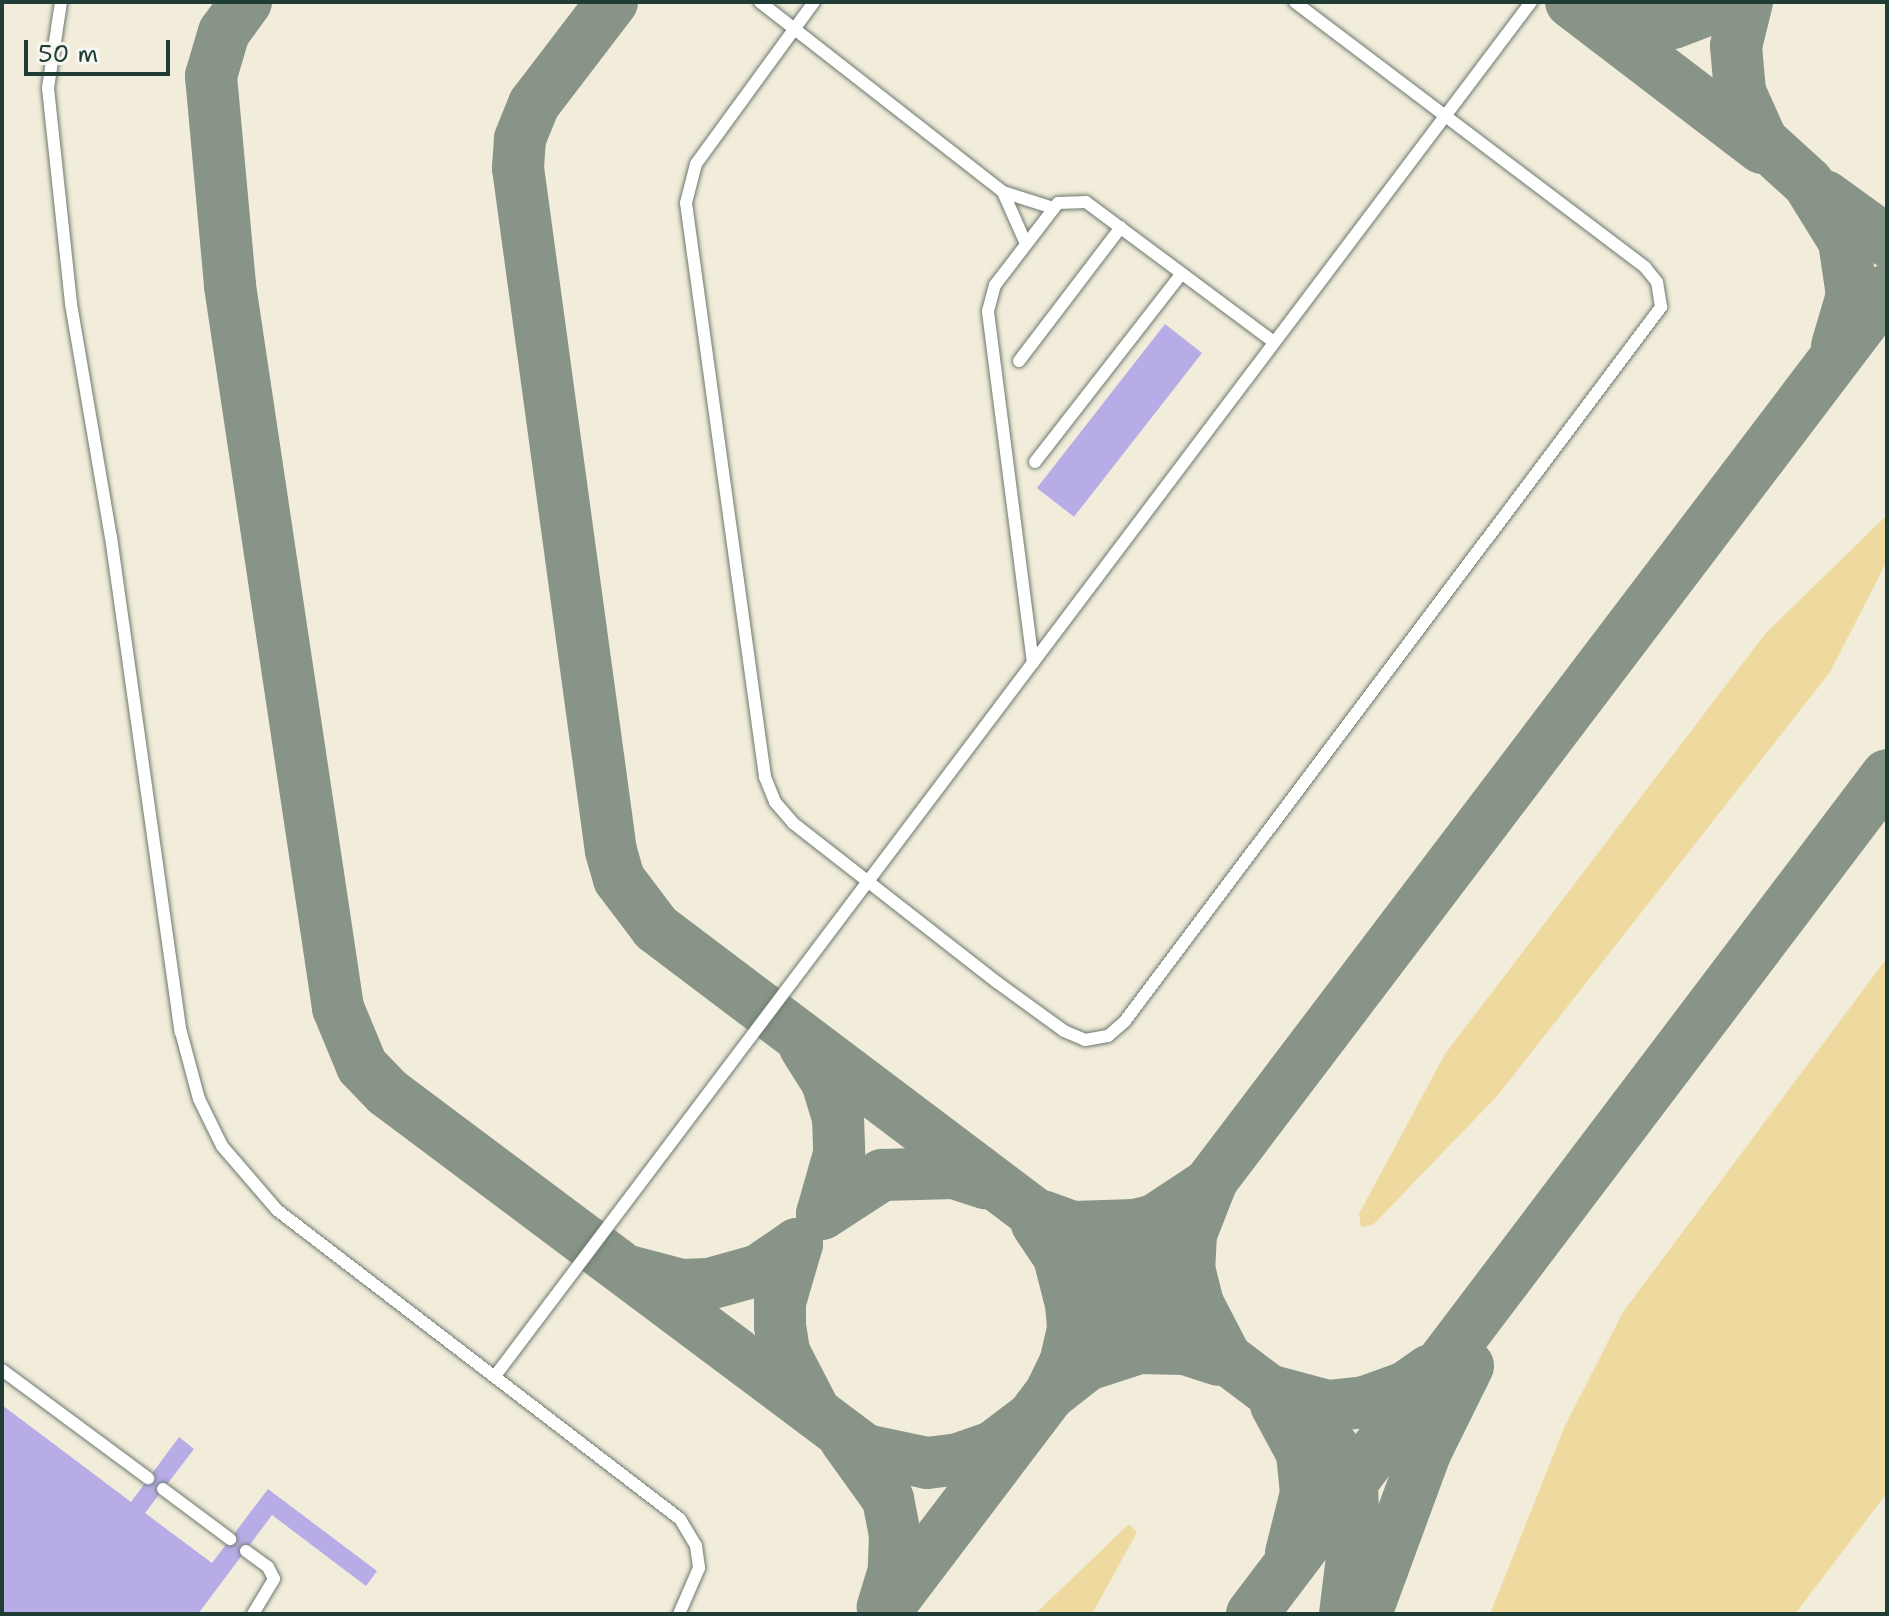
<!DOCTYPE html>
<style>
body{margin:0}
#map{position:relative;width:1889px;height:1616px;overflow:hidden;background:#f2ecda;font-family:"Shantell Sans",sans-serif}
div>[style]{position:absolute}
.sand>*{inset:0;background:#eeda9e}
.taxiway>*{height:52px;margin:-26px;padding:0 26px;transform-origin:26px;border-radius:26px;background:#889487}
.building>*{inset:0;background:#b7ace6;transform-origin:0 0}
.roads{filter:drop-shadow(0 0 2px #697a6e) drop-shadow(0 0 2px #697a6e)}
.lane>*{height:12px;margin:-6px;padding:0 6px;transform-origin:6px;border-radius:6px;background:#fff}
span{translate:-50% -50%;white-space:nowrap;text-align:center;line-height:1.15;-webkit-text-stroke:8px #f6f6f2;paint-order:stroke}
.frame{position:absolute;inset:0;border:4px solid #1f3d34;pointer-events:none}
.scale{position:absolute;left:24px;top:40px;width:146px;height:36px;box-sizing:border-box;border:4px solid #1f3d34;border-top:0;padding-left:10px;font-size:24px;line-height:28px;white-space:nowrap;color:#1f3d34;-webkit-text-stroke:6px #f6f6f2;paint-order:stroke}
</style>
<div id="map">
<div class="sand">
<div style="clip-path:polygon(1887px 515px,1887px 561px,1830px 672px,1498px 1095px,1373px 1225px,1361px 1227px,1359px 1214px,1445px 1054px,1765px 634px)"></div>
<div style="clip-path:polygon(1887px 958px,1887px 1493px,1795px 1614px,1490px 1614px,1565px 1426px,1623px 1312px)"></div>
<div style="clip-path:polygon(1129px 1524px,1137px 1532px,1092px 1614px,1035px 1614px)"></div>
</div>
<div class="taxiway">
<div style="left:246px;top:2px;width:37px;rotate:126deg"></div>
<div style="left:224px;top:32px;width:46px;rotate:106.5deg"></div>
<div style="left:211px;top:76px;width:211px;rotate:84.8deg"></div>
<div style="left:230px;top:286px;width:730px;rotate:81.49deg"></div>
<div style="left:338px;top:1008px;width:63px;rotate:67.5deg"></div>
<div style="left:362px;top:1066px;width:36px;rotate:46deg"></div>
<div style="left:387px;top:1092px;width:597px;rotate:36.83deg"></div>
<div style="left:865px;top:1450px;width:63px;rotate:11.8deg"></div>
<div style="left:927px;top:1463px;width:31px;rotate:-7deg"></div>
<div style="left:958px;top:1459px;width:37px;rotate:-19deg"></div>
<div style="left:993px;top:1447px;width:48px;rotate:-37.3deg"></div>
<div style="left:612px;top:2px;width:128px;rotate:127.4deg"></div>
<div style="left:534px;top:104px;width:38px;rotate:112deg"></div>
<div style="left:520px;top:139px;width:29px;rotate:94deg"></div>
<div style="left:518px;top:168px;width:689px;rotate:82.25deg"></div>
<div style="left:611px;top:851px;width:29px;rotate:74deg"></div>
<div style="left:619px;top:879px;width:61px;rotate:52.9deg"></div>
<div style="left:656px;top:928px;width:812px;rotate:37.04deg"></div>
<div style="left:1304px;top:1417px;width:42px;rotate:46deg"></div>
<div style="left:1333px;top:1447px;width:42px;rotate:62.8deg"></div>
<div style="left:1352px;top:1484px;width:57px;rotate:88deg"></div>
<div style="left:1354px;top:1541px;width:74px;rotate:97deg"></div>
<div style="left:1571px;top:2px;width:240px;rotate:37.4deg"></div>
<div style="left:1747px;top:2px;width:45px;rotate:104deg"></div>
<div style="left:1736px;top:46px;width:46px;rotate:85deg"></div>
<div style="left:1740px;top:92px;width:54px;rotate:65.8deg"></div>
<div style="left:1762px;top:141px;width:62px;rotate:42.4deg"></div>
<div style="left:1808px;top:183px;width:68px;rotate:58.2deg"></div>
<div style="left:1844px;top:241px;width:55px;rotate:81.6deg"></div>
<div style="left:1852px;top:295px;width:53px;rotate:106.4deg"></div>
<div style="left:1590px;top:10px;width:23px;rotate:23deg"></div>
<div style="left:1611px;top:19px;width:62px;rotate:3.7deg"></div>
<div style="left:1673px;top:23px;width:59px;rotate:-20.9deg"></div>
<div style="left:1825px;top:196px;width:77px;rotate:36deg"></div>
<div style="left:805px;top:1047px;width:41px;rotate:57.8deg"></div>
<div style="left:827px;top:1082px;width:37px;rotate:73deg"></div>
<div style="left:838px;top:1117px;width:37px;rotate:88deg"></div>
<div style="left:839px;top:1154px;width:62px;rotate:105.8deg"></div>
<div style="left:822px;top:1214px;width:72px;rotate:-33deg"></div>
<div style="left:882px;top:1175px;width:72px;rotate:-1.6deg"></div>
<div style="left:954px;top:1173px;width:33px;rotate:18deg"></div>
<div style="left:1042px;top:1216px;width:33px;rotate:20deg"></div>
<div style="left:1073px;top:1227px;width:62px;rotate:-1.8deg"></div>
<div style="left:1135px;top:1225px;width:21px;rotate:-14deg"></div>
<div style="left:1155px;top:1220px;width:67px;rotate:-33.5deg"></div>
<div style="left:1211px;top:1183px;width:55px;rotate:111.4deg"></div>
<div style="left:1191px;top:1234px;width:34px;rotate:93deg"></div>
<div style="left:1189px;top:1268px;width:37px;rotate:76deg"></div>
<div style="left:1198px;top:1304px;width:56px;rotate:62.5deg"></div>
<div style="left:1037px;top:1224px;width:40px;rotate:56deg"></div>
<div style="left:1059px;top:1257px;width:49px;rotate:75.7deg"></div>
<div style="left:1071px;top:1304px;width:25px;rotate:85deg"></div>
<div style="left:1073px;top:1329px;width:35px;rotate:103deg"></div>
<div style="left:1065px;top:1363px;width:34px;rotate:116deg"></div>
<div style="left:1050px;top:1394px;width:47px;rotate:-38.1deg"></div>
<div style="left:1087px;top:1365px;width:55px;rotate:-18.1deg"></div>
<div style="left:1139px;top:1348px;width:46px;rotate:1.2deg"></div>
<div style="left:1185px;top:1349px;width:35px;rotate:18deg"></div>
<div style="left:797px;top:1244px;width:60px;rotate:106.3deg"></div>
<div style="left:780px;top:1302px;width:24px;rotate:90deg"></div>
<div style="left:780px;top:1326px;width:26px;rotate:81deg"></div>
<div style="left:784px;top:1352px;width:65px;rotate:62.7deg"></div>
<div style="left:632px;top:1272px;width:52px;rotate:14.6deg"></div>
<div style="left:682px;top:1285px;width:27px;rotate:-2deg"></div>
<div style="left:709px;top:1284px;width:52px;rotate:-15.6deg"></div>
<div style="left:759px;top:1270px;width:46px;rotate:-34.4deg"></div>
<div style="left:1275px;top:1392px;width:55px;rotate:14.8deg"></div>
<div style="left:1328px;top:1406px;width:37px;rotate:-6deg"></div>
<div style="left:1365px;top:1402px;width:44px;rotate:-20.1deg"></div>
<div style="left:1406px;top:1387px;width:29px;rotate:-35deg"></div>
<div style="left:1276px;top:1405px;width:55px;rotate:61.6deg"></div>
<div style="left:1302px;top:1453px;width:40px;rotate:84.3deg"></div>
<div style="left:1306px;top:1493px;width:62px;rotate:104deg"></div>
<div style="left:845px;top:1439px;width:74px;rotate:54.4deg"></div>
<div style="left:888px;top:1499px;width:36px;rotate:79deg"></div>
<div style="left:895px;top:1534px;width:36px;rotate:92deg"></div>
<div style="left:894px;top:1570px;width:39px;rotate:107deg"></div>
<div style="left:1367px;top:1611px;width:171px;rotate:-69.8deg"></div>
<div style="left:1426px;top:1451px;width:95px;rotate:-63.7deg"></div>
<div style="left:883px;top:1614px;width:1662px;rotate:-52.83deg"></div>
<div style="left:1252px;top:1614px;width:1052px;rotate:-52.88deg"></div>
</div>
<div class="building">
<div style="left:1165px;top:324px;width:47px;height:208px;rotate:38deg"></div>
<div style="clip-path:polygon(2px 1405px,131px 1502px,179px 1437px,194px 1449px,145px 1513px,212px 1563px,268px 1489px,377px 1571px,366px 1586px,272px 1515px,198px 1614px,2px 1614px)"></div>
</div>
<div class="roads">
<div class="lane">
<div style="left:61px;top:2px;width:87px;rotate:98.6deg"></div>
<div style="left:48px;top:88px;width:217px;rotate:83.9deg"></div>
<div style="left:71px;top:304px;width:236px;rotate:80.3deg"></div>
<div style="left:111px;top:537px;width:500px;rotate:82deg"></div>
<div style="left:181px;top:1032px;width:69px;rotate:75deg"></div>
<div style="left:199px;top:1099px;width:52px;rotate:63.9deg"></div>
<div style="left:222px;top:1146px;width:84px;rotate:49.3deg"></div>
<div style="left:277px;top:1210px;width:508px;rotate:37.48deg"></div>
<div style="left:680px;top:1519px;width:31px;rotate:59deg"></div>
<div style="left:696px;top:1546px;width:22px;rotate:82deg"></div>
<div style="left:699px;top:1568px;width:50px;rotate:113.5deg"></div>
<div style="left:760px;top:2px;width:308px;rotate:38deg"></div>
<div style="left:1003px;top:192px;width:52px;rotate:17.7deg"></div>
<div style="left:814px;top:2px;width:200px;rotate:126.1deg"></div>
<div style="left:696px;top:164px;width:40px;rotate:104.4deg"></div>
<div style="left:686px;top:203px;width:579px;rotate:82.16deg"></div>
<div style="left:765px;top:777px;width:27px;rotate:68deg"></div>
<div style="left:775px;top:802px;width:28px;rotate:49deg"></div>
<div style="left:793px;top:823px;width:260px;rotate:38deg"></div>
<div style="left:998px;top:983px;width:82px;rotate:36deg"></div>
<div style="left:1064px;top:1031px;width:23px;rotate:23deg"></div>
<div style="left:1085px;top:1040px;width:23px;rotate:-10deg"></div>
<div style="left:1108px;top:1036px;width:23px;rotate:-41deg"></div>
<div style="left:1125px;top:1021px;width:893px;rotate:-53.1deg"></div>
<div style="left:1661px;top:307px;width:25px;rotate:-99deg"></div>
<div style="left:1657px;top:282px;width:19px;rotate:-129deg"></div>
<div style="left:1645px;top:267px;width:439px;rotate:-142.9deg"></div>
<div style="left:1003px;top:192px;width:57px;rotate:66.1deg"></div>
<div style="left:1019px;top:361px;width:168px;rotate:-52.7deg"></div>
<div style="left:1035px;top:462px;width:239px;rotate:-52.1deg"></div>
<div style="left:1033px;top:663px;width:355px;rotate:-97.3deg"></div>
<div style="left:988px;top:311px;width:27px;rotate:-75deg"></div>
<div style="left:995px;top:285px;width:103px;rotate:-52.5deg"></div>
<div style="left:1058px;top:203px;width:28px;rotate:-2deg"></div>
<div style="left:1086px;top:202px;width:234px;rotate:36.7deg"></div>
<div style="left:2px;top:1370px;width:182px;rotate:36.5deg"></div>
<div style="left:495px;top:1376px;width:1721px;rotate:-52.98deg"></div>
<div style="left:163px;top:1489px;width:84px;rotate:36.7deg"></div>
<div style="left:246px;top:1551px;width:27px;rotate:36deg"></div>
<div style="left:268px;top:1567px;width:13px;rotate:63deg"></div>
<div style="left:274px;top:1579px;width:41px;rotate:121deg"></div>
</div>
</div>
<div class="frame"></div>
<div class="scale">50 m</div>
</div>
